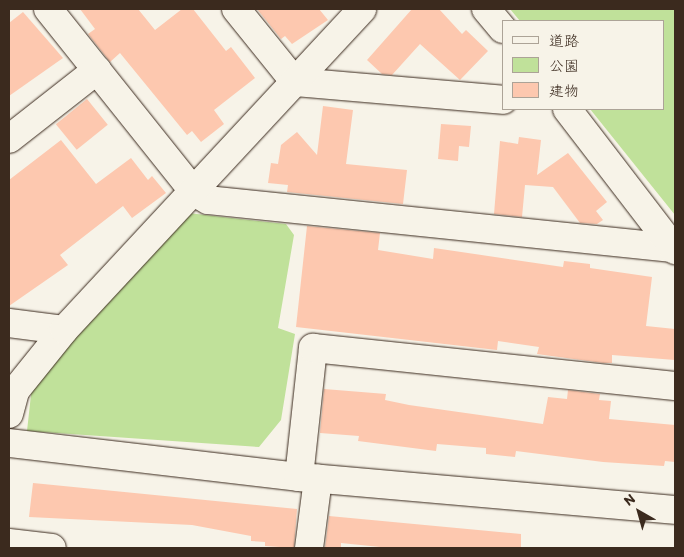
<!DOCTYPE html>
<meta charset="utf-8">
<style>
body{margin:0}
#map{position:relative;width:684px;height:557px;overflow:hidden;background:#f7f3e8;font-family:Itim,"Klee One",sans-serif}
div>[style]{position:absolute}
.green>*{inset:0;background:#c0e19a}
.building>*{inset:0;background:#fdc8af;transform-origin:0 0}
.roads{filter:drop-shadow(0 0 1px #3b2a1e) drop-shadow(0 0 1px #3b2a1e)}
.minor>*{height:28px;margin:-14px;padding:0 14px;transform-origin:14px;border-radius:14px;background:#f7f3e8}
span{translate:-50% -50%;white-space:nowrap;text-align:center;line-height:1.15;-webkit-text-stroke:4px #f7f3e8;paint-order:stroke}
.frame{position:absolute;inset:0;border:10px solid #3b2a1e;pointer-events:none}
.legend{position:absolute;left:502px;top:20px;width:162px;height:90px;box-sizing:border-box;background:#f7f3e8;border:1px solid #aca397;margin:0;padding:6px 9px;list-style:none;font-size:15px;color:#3b2a1e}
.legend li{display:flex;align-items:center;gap:10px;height:25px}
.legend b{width:25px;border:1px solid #aca397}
.north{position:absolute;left:614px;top:487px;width:50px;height:50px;-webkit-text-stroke:4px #f7f3e8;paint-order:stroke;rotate:322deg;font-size:14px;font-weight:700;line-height:20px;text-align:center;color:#3b2a1e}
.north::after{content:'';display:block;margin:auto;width:18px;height:22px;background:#3b2a1e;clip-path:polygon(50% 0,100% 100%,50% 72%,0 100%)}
</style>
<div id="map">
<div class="green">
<div style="clip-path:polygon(510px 9px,675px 9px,675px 215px,590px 109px,663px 109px,663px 21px,520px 21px)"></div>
<div style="clip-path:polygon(188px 213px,286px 224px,294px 235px,278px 328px,295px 334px,281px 420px,259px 447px,27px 431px,32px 386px)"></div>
</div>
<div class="building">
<div style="clip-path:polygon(80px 9px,138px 9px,155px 30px,182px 9px,193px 9px,226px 51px,231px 47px,255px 78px,214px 110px,224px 124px,201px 142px,192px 131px,187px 135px,120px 53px,110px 62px,88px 34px,95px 29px)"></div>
<div style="clip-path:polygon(257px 9px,319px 9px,328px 20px,292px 44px,285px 36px,281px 39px)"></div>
<div style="clip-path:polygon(412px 9px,439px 9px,462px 34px,466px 30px,488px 51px,460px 80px,420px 44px,392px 75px,382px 74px,367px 60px)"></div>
<div style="clip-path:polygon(23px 12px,63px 58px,9px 96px,9px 23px)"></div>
<div style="left:87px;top:99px;width:33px;height:40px;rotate:51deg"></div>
<div style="clip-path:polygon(323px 106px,353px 110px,346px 164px,407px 170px,403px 204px,287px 192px,288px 185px,268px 183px,271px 163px,278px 164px,281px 145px,297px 132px,317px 155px)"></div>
<div style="clip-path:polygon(441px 124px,471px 126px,469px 147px,459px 146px,458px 161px,438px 159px)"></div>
<div style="clip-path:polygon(519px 137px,541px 140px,537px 175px,568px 153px,607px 202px,596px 211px,603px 220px,597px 224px,580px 223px,553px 187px,525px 185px,522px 217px,494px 214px,500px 141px,518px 144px)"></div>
<div style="clip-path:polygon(61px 140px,96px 184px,131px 158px,148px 180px,152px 176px,166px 193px,132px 218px,123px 206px,60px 255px,68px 265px,9px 306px,9px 180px)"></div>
<div style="clip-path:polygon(307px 226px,380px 233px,378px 250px,433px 259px,434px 248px,563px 267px,564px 261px,590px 264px,590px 268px,652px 277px,646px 326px,675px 329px,675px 360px,612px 355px,612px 363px,603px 363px,537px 354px,539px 347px,498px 341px,497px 350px,296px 327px)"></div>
<div style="clip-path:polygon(324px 389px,386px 394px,385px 400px,409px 405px,543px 424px,548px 397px,567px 399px,568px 390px,600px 394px,599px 400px,611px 401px,609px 419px,675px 425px,675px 462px,665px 461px,664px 466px,603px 462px,516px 451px,515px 457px,486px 454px,486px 448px,437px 444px,436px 451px,358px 441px,359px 436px,320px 433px)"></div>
<div style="clip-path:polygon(33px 483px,297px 509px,294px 548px,265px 546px,265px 542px,251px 541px,251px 536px,192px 525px,29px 517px)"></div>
<div style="clip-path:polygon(329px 516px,521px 534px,521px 548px,390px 548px,341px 543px,341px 548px,325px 548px)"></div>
</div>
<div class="roads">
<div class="minor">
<div style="left:48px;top:9px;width:236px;rotate:51.4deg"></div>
<div style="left:195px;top:193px;width:15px;rotate:28deg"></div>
<div style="left:208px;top:200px;width:468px;rotate:5.9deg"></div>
<div style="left:236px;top:9px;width:94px;rotate:51.1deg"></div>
<div style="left:295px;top:82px;width:209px;rotate:4.9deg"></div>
<div style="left:486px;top:9px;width:26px;rotate:50deg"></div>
<div style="left:567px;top:109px;width:178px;rotate:52.5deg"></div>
<div style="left:9px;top:139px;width:112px;rotate:-38.1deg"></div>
<div style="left:9px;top:323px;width:55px;rotate:7.3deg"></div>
<div style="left:9px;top:414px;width:24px;rotate:-75deg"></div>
<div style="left:15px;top:391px;width:78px;rotate:-51.2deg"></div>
<div style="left:64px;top:330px;width:438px;rotate:-47.1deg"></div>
<div style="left:9px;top:443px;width:292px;rotate:6.7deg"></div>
<div style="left:299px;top:477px;width:377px;rotate:5deg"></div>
<div style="left:299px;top:477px;width:130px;rotate:-83.8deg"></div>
<div style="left:313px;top:348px;width:364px;rotate:6deg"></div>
<div style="left:9px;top:543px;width:43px;rotate:6.6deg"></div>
<div style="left:309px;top:548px;width:70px;rotate:-82.6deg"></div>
</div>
</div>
<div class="frame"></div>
<ul class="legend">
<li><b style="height:6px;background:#f7f3e8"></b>道路</li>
<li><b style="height:14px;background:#c0e19a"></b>公園</li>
<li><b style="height:14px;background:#fdc8af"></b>建物</li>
</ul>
<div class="north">N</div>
</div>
